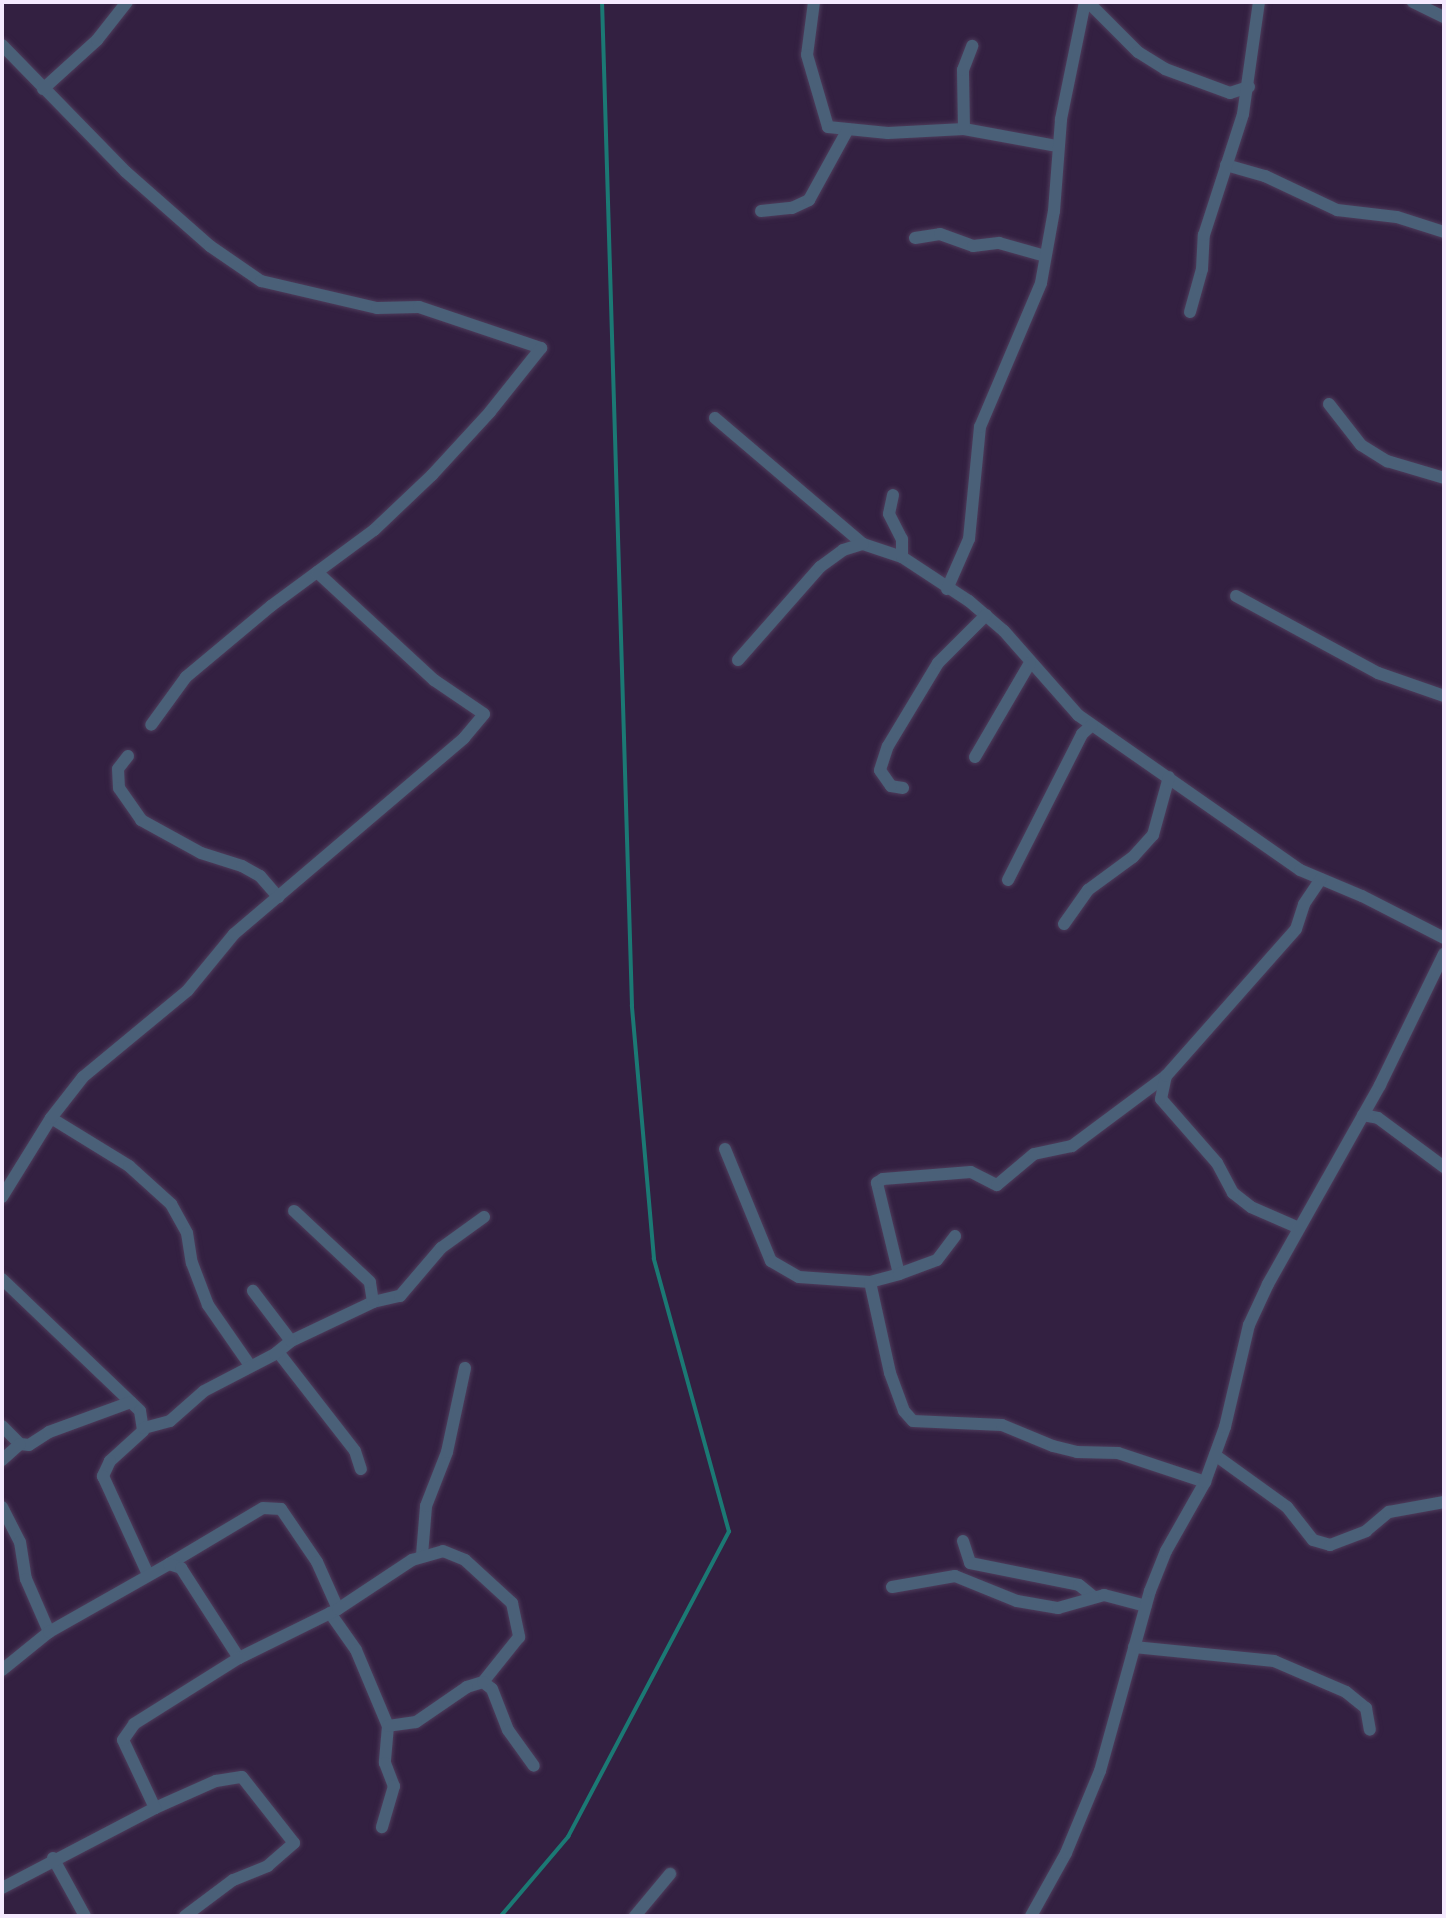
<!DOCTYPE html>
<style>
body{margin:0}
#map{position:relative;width:1446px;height:1918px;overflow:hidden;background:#332041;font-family:"Sofia Sans Condensed",sans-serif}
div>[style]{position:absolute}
.stream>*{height:3.5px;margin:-1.75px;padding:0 1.75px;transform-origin:1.75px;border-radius:1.75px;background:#1b7974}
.roads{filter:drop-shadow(0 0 2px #4e3c5b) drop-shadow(0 0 2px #4e3c5b)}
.minor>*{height:12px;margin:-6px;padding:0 6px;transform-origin:6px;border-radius:6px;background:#4a6078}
span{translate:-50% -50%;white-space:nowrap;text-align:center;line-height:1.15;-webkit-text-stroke:6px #170e1d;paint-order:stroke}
.frame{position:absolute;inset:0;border:4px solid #f4e9fe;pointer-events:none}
</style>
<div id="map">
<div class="stream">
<div style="left:501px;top:1916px;width:104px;rotate:-49.7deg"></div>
<div style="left:568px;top:1837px;width:345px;rotate:-62.2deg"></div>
<div style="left:729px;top:1532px;width:283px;rotate:-105.4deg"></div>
<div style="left:654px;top:1259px;width:254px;rotate:-95deg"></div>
<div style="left:632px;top:1006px;width:1004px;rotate:-91.71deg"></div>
</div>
<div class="roads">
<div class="minor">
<div style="left:814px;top:2px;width:53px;rotate:97.5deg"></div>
<div style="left:807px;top:55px;width:75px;rotate:73.7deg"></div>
<div style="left:828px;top:127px;width:60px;rotate:5.7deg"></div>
<div style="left:888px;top:133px;width:76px;rotate:-3deg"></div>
<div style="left:964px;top:129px;width:95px;rotate:10.4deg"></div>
<div style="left:1088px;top:2px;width:71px;rotate:45deg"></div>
<div style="left:1138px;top:52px;width:32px;rotate:32deg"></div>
<div style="left:1165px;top:69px;width:69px;rotate:20.3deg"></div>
<div style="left:1230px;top:93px;width:20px;rotate:-18deg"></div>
<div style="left:1413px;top:2px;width:34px;rotate:26deg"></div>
<div style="left:2px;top:45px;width:177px;rotate:45.7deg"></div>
<div style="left:126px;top:172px;width:112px;rotate:41.4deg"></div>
<div style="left:210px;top:246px;width:62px;rotate:34.5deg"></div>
<div style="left:261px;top:281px;width:119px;rotate:13.1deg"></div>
<div style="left:377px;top:308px;width:42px;rotate:-1.4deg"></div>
<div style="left:419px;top:307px;width:129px;rotate:18.6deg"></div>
<div style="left:541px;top:348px;width:82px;rotate:128.6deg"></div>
<div style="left:490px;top:412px;width:86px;rotate:132.6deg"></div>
<div style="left:432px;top:475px;width:80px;rotate:136.5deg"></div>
<div style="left:374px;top:530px;width:128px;rotate:143.6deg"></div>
<div style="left:271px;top:606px;width:111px;rotate:140.1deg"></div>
<div style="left:186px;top:677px;width:59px;rotate:126.1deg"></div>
<div style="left:43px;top:89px;width:73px;rotate:-42.2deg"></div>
<div style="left:97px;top:40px;width:48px;rotate:-51.7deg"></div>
<div style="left:964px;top:129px;width:59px;rotate:-91deg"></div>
<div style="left:963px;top:70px;width:26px;rotate:-69deg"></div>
<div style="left:1226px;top:165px;width:41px;rotate:15.8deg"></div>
<div style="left:1265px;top:176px;width:80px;rotate:25.3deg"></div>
<div style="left:1337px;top:210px;width:60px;rotate:6.7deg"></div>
<div style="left:1397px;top:217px;width:49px;rotate:17.7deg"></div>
<div style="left:761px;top:211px;width:31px;rotate:-6deg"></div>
<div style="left:792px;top:208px;width:19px;rotate:-25deg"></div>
<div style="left:809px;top:200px;width:81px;rotate:-61.2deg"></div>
<div style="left:915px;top:238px;width:25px;rotate:-9deg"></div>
<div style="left:940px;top:234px;width:35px;rotate:20deg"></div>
<div style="left:973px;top:246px;width:26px;rotate:-7deg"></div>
<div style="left:999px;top:243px;width:48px;rotate:15.8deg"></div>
<div style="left:1190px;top:312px;width:45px;rotate:-74.4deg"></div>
<div style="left:1202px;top:269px;width:34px;rotate:-87deg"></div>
<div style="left:1204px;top:235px;width:127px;rotate:-72.1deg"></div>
<div style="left:1243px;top:114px;width:113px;rotate:-81.9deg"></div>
<div style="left:1329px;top:404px;width:52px;rotate:52deg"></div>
<div style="left:1361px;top:445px;width:31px;rotate:32deg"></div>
<div style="left:1387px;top:461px;width:59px;rotate:16.6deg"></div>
<div style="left:715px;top:418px;width:194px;rotate:40.4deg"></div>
<div style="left:863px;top:544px;width:41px;rotate:18.4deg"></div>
<div style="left:902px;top:557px;width:80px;rotate:33.3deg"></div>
<div style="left:969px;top:601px;width:46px;rotate:40.6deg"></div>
<div style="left:1004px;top:631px;width:112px;rotate:48.6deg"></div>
<div style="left:1078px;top:715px;width:271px;rotate:34.9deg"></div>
<div style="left:1300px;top:870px;width:67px;rotate:22.8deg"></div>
<div style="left:1362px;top:896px;width:92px;rotate:27.1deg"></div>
<div style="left:893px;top:495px;width:19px;rotate:102deg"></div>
<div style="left:889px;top:514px;width:28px;rotate:63deg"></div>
<div style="left:902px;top:539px;width:18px;rotate:90deg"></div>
<div style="left:947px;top:589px;width:55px;rotate:-66.3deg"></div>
<div style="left:969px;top:539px;width:113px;rotate:-84.4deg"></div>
<div style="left:980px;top:427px;width:156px;rotate:-67deg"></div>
<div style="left:1041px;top:283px;width:73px;rotate:-79.8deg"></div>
<div style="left:1054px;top:211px;width:92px;rotate:-85.6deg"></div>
<div style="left:1061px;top:119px;width:119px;rotate:-78.4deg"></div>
<div style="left:1236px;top:596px;width:162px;rotate:28.5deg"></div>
<div style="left:1378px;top:673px;width:70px;rotate:19.2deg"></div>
<div style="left:738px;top:660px;width:124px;rotate:-48.6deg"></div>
<div style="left:820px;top:567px;width:29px;rotate:-36deg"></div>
<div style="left:843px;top:550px;width:21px;rotate:-17deg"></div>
<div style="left:128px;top:756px;width:16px;rotate:128deg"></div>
<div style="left:118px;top:769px;width:19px;rotate:87deg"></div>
<div style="left:119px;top:788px;width:39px;rotate:55deg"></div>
<div style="left:141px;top:820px;width:68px;rotate:28.8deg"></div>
<div style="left:201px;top:853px;width:43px;rotate:17.6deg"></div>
<div style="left:242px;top:866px;width:21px;rotate:29deg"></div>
<div style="left:260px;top:876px;width:28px;rotate:49deg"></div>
<div style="left:975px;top:757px;width:109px;rotate:-59.7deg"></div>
<div style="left:903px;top:788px;width:12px;rotate:-171deg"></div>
<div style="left:891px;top:786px;width:19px;rotate:-125deg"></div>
<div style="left:880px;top:770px;width:25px;rotate:-72deg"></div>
<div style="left:888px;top:746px;width:97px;rotate:-58.9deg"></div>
<div style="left:938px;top:663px;width:68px;rotate:-45deg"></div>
<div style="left:1008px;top:880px;width:164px;rotate:-63.1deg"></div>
<div style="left:1082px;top:734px;width:13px;rotate:-42deg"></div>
<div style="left:1064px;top:924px;width:42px;rotate:-54.8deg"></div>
<div style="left:1088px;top:890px;width:56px;rotate:-36.3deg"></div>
<div style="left:1133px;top:857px;width:30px;rotate:-48deg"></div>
<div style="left:1153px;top:835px;width:60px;rotate:-74.6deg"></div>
<div style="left:1363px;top:1115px;width:15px;rotate:11deg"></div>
<div style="left:1378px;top:1118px;width:82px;rotate:36.6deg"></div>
<div style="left:51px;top:1118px;width:92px;rotate:31.6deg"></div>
<div style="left:129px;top:1166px;width:57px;rotate:42.1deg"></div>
<div style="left:171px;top:1204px;width:33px;rotate:61deg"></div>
<div style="left:187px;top:1233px;width:30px;rotate:81deg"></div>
<div style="left:192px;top:1263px;width:45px;rotate:69.1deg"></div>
<div style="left:208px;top:1305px;width:72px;rotate:55.2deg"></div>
<div style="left:725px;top:1149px;width:121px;rotate:67.7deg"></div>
<div style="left:771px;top:1261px;width:32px;rotate:30deg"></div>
<div style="left:799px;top:1277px;width:71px;rotate:4deg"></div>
<div style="left:870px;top:1282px;width:30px;rotate:-15deg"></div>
<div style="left:899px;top:1274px;width:94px;rotate:-103.6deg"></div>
<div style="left:877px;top:1183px;width:7px;rotate:-34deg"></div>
<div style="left:883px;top:1179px;width:88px;rotate:-4.5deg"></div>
<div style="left:971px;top:1172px;width:29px;rotate:27deg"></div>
<div style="left:997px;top:1185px;width:48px;rotate:-40deg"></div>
<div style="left:1034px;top:1154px;width:39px;rotate:-12deg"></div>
<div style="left:1072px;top:1146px;width:117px;rotate:-36.7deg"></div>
<div style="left:2px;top:1197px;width:93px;rotate:-58.2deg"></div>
<div style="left:51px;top:1118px;width:52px;rotate:-52deg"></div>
<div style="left:83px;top:1077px;width:136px;rotate:-39.6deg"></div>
<div style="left:188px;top:990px;width:72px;rotate:-50.6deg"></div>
<div style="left:234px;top:934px;width:302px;rotate:-40.4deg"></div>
<div style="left:464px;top:738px;width:31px;rotate:-50deg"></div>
<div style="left:484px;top:714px;width:60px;rotate:-145.8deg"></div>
<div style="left:434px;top:680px;width:159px;rotate:-137.3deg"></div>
<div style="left:1299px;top:1228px;width:52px;rotate:-156.4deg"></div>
<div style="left:1251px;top:1207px;width:23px;rotate:-142deg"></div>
<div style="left:1233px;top:1193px;width:34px;rotate:-118deg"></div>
<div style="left:1217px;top:1163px;width:85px;rotate:-131.2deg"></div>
<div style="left:1161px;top:1099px;width:24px;rotate:-78deg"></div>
<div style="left:1166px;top:1076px;width:196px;rotate:-48.5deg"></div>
<div style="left:1296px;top:929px;width:26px;rotate:-72deg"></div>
<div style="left:1304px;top:904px;width:30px;rotate:-56deg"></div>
<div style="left:899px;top:1274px;width:40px;rotate:-20.2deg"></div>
<div style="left:937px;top:1260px;width:30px;rotate:-53deg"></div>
<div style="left:2px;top:1279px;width:191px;rotate:43.7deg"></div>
<div style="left:140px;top:1411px;width:20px;rotate:81deg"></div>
<div style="left:143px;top:1431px;width:45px;rotate:137.7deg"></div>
<div style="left:110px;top:1461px;width:17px;rotate:115deg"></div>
<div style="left:103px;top:1476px;width:106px;rotate:65.4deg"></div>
<div style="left:870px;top:1282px;width:93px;rotate:77.6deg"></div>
<div style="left:890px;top:1373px;width:40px;rotate:69.8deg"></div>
<div style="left:904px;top:1411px;width:13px;rotate:48deg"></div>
<div style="left:913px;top:1421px;width:89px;rotate:2.6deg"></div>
<div style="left:1002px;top:1425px;width:55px;rotate:22.4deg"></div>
<div style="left:1053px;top:1446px;width:25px;rotate:14deg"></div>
<div style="left:1077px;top:1452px;width:41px;rotate:1.4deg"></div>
<div style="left:1118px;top:1453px;width:92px;rotate:18.4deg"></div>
<div style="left:373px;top:1302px;width:28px;rotate:-13deg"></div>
<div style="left:400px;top:1296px;width:63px;rotate:-49.5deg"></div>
<div style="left:441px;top:1248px;width:53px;rotate:-35.8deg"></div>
<div style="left:291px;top:1341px;width:91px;rotate:-25.4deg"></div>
<div style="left:373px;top:1302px;width:20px;rotate:-99deg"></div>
<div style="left:370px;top:1282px;width:104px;rotate:-136.9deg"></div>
<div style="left:278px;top:1352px;width:125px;rotate:52.1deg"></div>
<div style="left:355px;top:1451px;width:19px;rotate:72deg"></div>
<div style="left:2px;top:1426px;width:25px;rotate:45deg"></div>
<div style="left:20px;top:1444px;width:9px;rotate:6deg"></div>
<div style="left:29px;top:1445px;width:24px;rotate:-33deg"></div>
<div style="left:49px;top:1432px;width:87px;rotate:-20.1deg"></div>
<div style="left:144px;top:1428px;width:27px;rotate:-15deg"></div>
<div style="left:170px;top:1421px;width:45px;rotate:-41.4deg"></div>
<div style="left:204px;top:1391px;width:80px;rotate:-27.5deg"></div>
<div style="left:275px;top:1354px;width:21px;rotate:-39deg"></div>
<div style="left:291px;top:1341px;width:63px;rotate:-127.2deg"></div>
<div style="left:1215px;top:1455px;width:89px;rotate:35.8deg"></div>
<div style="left:1287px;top:1507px;width:42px;rotate:51.8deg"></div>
<div style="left:1313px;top:1540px;width:18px;rotate:16deg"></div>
<div style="left:1330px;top:1545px;width:39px;rotate:-21deg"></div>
<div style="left:1366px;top:1531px;width:30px;rotate:-40deg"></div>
<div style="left:1389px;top:1512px;width:56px;rotate:-10.3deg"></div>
<div style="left:2px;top:1460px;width:24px;rotate:-42deg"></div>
<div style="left:2px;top:1507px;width:39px;rotate:63deg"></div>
<div style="left:20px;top:1542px;width:37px;rotate:81deg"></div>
<div style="left:26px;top:1579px;width:58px;rotate:66.5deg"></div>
<div style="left:963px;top:1541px;width:23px;rotate:72deg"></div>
<div style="left:970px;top:1563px;width:111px;rotate:11.4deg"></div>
<div style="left:1079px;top:1585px;width:19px;rotate:39deg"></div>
<div style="left:422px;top:1555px;width:49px;rotate:-85.3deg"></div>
<div style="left:426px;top:1506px;width:58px;rotate:-68.7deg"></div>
<div style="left:447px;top:1452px;width:86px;rotate:-77.9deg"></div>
<div style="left:169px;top:1564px;width:109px;rotate:-30.8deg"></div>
<div style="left:263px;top:1508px;width:18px;rotate:3deg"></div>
<div style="left:281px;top:1509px;width:64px;rotate:55.8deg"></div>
<div style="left:317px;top:1562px;width:51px;rotate:65.9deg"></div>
<div style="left:892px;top:1587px;width:64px;rotate:-9.9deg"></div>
<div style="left:955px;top:1576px;width:67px;rotate:22deg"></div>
<div style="left:1017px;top:1601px;width:42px;rotate:9.7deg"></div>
<div style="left:1058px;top:1608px;width:48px;rotate:-15.8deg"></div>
<div style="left:1104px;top:1595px;width:43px;rotate:14.7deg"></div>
<div style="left:330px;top:1613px;width:45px;rotate:54.9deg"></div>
<div style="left:356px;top:1650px;width:82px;rotate:67.2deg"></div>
<div style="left:388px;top:1726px;width:37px;rotate:95deg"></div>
<div style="left:385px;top:1763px;width:25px;rotate:69deg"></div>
<div style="left:394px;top:1786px;width:43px;rotate:106.3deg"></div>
<div style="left:1134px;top:1647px;width:141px;rotate:5.7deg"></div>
<div style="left:1274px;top:1661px;width:78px;rotate:23.3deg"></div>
<div style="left:1346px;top:1692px;width:26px;rotate:39deg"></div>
<div style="left:1366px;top:1708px;width:22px;rotate:80deg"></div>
<div style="left:2px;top:1670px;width:60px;rotate:-39deg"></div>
<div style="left:49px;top:1632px;width:138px;rotate:-29.5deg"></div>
<div style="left:169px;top:1564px;width:13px;rotate:18deg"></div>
<div style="left:181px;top:1568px;width:107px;rotate:57.2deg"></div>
<div style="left:239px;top:1658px;width:110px;rotate:-26.3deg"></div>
<div style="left:338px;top:1609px;width:89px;rotate:-33.5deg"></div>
<div style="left:412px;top:1560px;width:32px;rotate:-16deg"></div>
<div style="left:443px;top:1551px;width:24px;rotate:22deg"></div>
<div style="left:465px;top:1560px;width:64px;rotate:42.5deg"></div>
<div style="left:512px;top:1603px;width:35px;rotate:78deg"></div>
<div style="left:519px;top:1637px;width:58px;rotate:128.7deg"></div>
<div style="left:483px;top:1682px;width:17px;rotate:163deg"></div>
<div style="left:467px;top:1687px;width:62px;rotate:145.5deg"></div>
<div style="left:416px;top:1722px;width:28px;rotate:172deg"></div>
<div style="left:483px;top:1682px;width:11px;rotate:38deg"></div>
<div style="left:492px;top:1689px;width:44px;rotate:68.7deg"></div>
<div style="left:508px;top:1730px;width:44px;rotate:54.2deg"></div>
<div style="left:155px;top:1808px;width:67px;rotate:-23.9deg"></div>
<div style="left:216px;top:1781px;width:26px;rotate:-9deg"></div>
<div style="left:242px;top:1777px;width:84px;rotate:51.8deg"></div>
<div style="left:294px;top:1843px;width:35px;rotate:139deg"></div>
<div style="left:268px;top:1866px;width:38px;rotate:158deg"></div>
<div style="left:233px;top:1880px;width:60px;rotate:143.1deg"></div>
<div style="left:53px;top:1858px;width:66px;rotate:61.1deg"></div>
<div style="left:2px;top:1888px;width:173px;rotate:-27.6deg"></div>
<div style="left:155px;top:1808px;width:75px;rotate:-115.2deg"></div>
<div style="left:123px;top:1740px;width:19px;rotate:-55deg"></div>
<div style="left:134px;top:1724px;width:124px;rotate:-32.2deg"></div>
<div style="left:635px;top:1916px;width:55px;rotate:-50.2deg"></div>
<div style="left:1031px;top:1916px;width:72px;rotate:-60.9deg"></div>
<div style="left:1066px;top:1853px;width:89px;rotate:-67.5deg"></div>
<div style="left:1100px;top:1771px;width:187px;rotate:-74.5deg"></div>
<div style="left:1150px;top:1591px;width:43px;rotate:-68.2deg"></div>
<div style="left:1166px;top:1551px;width:79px;rotate:-60.5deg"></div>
<div style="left:1205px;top:1482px;width:59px;rotate:-70deg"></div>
<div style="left:1225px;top:1427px;width:105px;rotate:-76.8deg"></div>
<div style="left:1249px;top:1325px;width:45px;rotate:-65.1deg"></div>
<div style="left:1268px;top:1284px;width:228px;rotate:-60.6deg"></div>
<div style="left:1380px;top:1085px;width:146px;rotate:-64deg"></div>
</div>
</div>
<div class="frame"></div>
</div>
